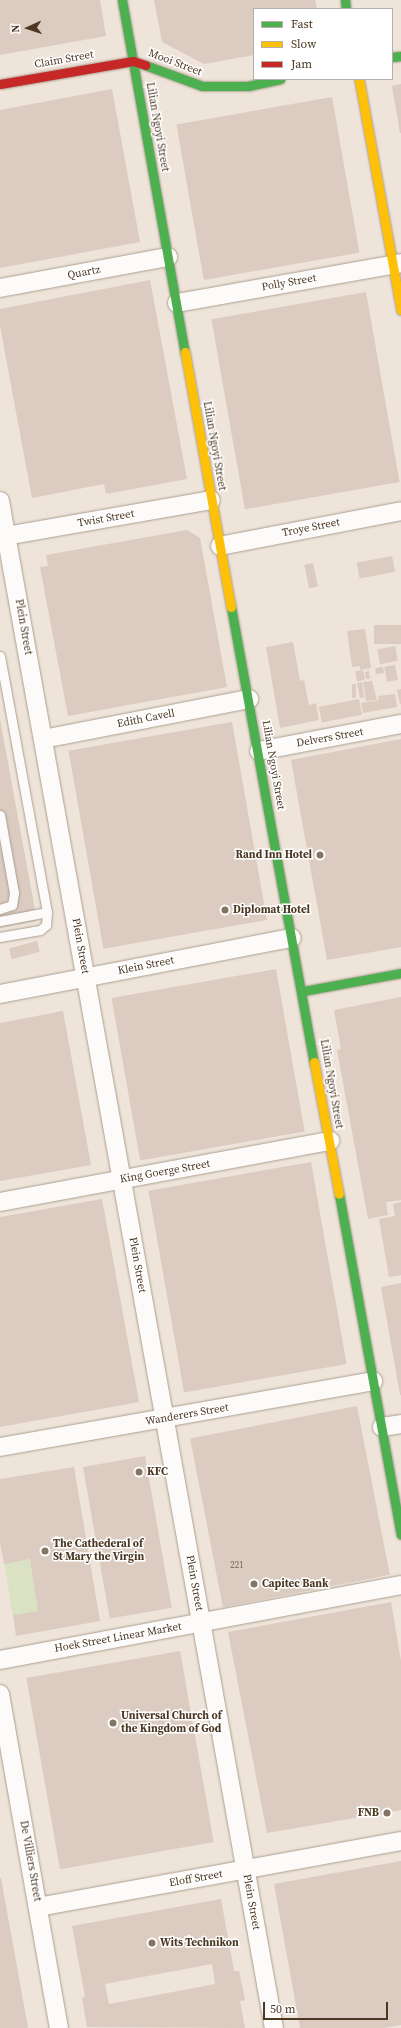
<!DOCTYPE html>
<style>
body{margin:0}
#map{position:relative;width:401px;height:2028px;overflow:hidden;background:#efe4d9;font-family:"Source Serif 4",serif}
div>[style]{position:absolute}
.green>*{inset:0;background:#dbe2c3;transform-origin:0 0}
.building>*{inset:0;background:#dbcbc0;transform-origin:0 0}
.roads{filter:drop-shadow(0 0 1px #ab9e90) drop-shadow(0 0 1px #ab9e90)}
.lane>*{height:9px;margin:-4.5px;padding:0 4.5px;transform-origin:4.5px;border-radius:4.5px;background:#fdfbf9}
.street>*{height:18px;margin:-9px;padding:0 9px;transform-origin:9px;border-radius:9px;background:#fdfbf9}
.fast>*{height:9px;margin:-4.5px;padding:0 4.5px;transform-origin:4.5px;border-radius:4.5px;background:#4caf50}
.slow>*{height:9px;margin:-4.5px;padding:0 4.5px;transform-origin:4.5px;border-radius:4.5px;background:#ffc107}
.jam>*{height:9px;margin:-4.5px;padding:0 4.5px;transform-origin:4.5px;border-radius:4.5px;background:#c62828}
.dots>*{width:11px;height:11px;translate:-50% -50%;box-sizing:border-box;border:2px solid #fff;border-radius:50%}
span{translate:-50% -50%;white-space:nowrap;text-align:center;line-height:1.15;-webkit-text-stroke:3px #fff;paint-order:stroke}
.number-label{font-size:9px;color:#725f4d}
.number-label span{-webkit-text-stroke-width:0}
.street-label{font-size:11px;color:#4b3722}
.poi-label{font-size:11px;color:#4b3722;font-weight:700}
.right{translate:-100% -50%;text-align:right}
.left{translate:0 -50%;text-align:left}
.legend{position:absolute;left:253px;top:8px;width:140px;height:72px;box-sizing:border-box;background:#fff;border:1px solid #b7afa7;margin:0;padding:5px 7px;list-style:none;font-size:12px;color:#4b3722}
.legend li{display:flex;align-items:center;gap:8px;height:20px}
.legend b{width:20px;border:1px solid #b7afa7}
.north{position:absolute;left:8px;top:8px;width:40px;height:40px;-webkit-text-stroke:3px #fff;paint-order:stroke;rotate:267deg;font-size:11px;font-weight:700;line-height:16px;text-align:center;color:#4b3722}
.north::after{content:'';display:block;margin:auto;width:14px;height:18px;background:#4b3722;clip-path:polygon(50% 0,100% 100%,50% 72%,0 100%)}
.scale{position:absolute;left:263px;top:2002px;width:125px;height:18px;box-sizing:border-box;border:2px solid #4b3722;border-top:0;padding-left:5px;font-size:12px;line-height:14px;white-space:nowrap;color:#4b3722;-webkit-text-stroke:3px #fff;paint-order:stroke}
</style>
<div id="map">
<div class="green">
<div style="left:30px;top:1559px;width:53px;height:26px;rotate:81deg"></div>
</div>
<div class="building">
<div style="clip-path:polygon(0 0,100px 0,106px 36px,0 55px)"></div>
<div style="clip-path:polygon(154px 0,315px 0,317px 9px,254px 9px,254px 55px,204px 64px,162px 42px)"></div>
<div style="clip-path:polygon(401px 84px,401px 133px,400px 133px,392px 86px)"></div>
<div style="clip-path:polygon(112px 89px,140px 242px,0 268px,0 110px)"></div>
<div style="left:332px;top:97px;width:158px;height:158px;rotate:80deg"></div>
<div style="clip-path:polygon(150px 280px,187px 479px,106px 494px,104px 484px,32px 498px,0 326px,0 309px)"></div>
<div style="left:366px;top:292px;width:193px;height:157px;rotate:80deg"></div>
<div style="clip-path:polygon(187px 530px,200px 538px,227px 687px,68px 716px,40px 567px,48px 566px,46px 555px)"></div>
<div style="left:392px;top:556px;width:16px;height:36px;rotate:79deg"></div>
<div style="left:313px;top:563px;width:24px;height:9px;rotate:78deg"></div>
<div style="left:401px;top:625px;width:19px;height:27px;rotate:90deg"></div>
<div style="clip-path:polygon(365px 629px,371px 668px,360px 670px,360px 666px,352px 667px,347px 631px)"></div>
<div style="clip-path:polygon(293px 642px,300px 681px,304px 680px,309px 705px,316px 703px,319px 720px,280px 728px,266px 647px)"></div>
<div style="left:395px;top:646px;width:15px;height:18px;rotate:79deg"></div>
<div style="left:395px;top:665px;width:15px;height:11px;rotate:79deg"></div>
<div style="left:383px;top:667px;width:6px;height:8px;rotate:81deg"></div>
<div style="left:363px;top:670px;width:10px;height:8px;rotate:79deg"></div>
<div style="clip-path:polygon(369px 671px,370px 679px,366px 679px,365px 672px)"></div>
<div style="clip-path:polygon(372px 681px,377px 700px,366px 701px,363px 682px)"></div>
<div style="clip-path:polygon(362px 682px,364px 698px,360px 698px,357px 683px)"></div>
<div style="left:352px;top:684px;width:4px;height:14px"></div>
<div style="clip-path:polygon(401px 689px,401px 704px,400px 704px,397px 690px)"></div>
<div style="clip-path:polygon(395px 694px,397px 707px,363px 713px,361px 703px,379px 700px,378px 696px)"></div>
<div style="left:359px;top:699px;width:16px;height:41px;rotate:79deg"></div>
<div style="clip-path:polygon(0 719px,37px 921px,0 928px)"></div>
<div style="left:232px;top:722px;width:201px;height:166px;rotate:80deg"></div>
<div style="clip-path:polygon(401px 739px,401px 947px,327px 960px,291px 760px)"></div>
<div style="left:37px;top:941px;width:11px;height:29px;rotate:75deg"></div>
<div style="left:276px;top:969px;width:165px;height:167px;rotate:80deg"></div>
<div style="clip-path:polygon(401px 997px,401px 1200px,386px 1202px,388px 1215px,368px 1219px,337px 1050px,341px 1049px,334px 1010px)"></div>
<div style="clip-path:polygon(63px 1011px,91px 1165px,0 1181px,0 1023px)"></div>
<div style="left:311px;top:1162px;width:205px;height:165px;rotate:80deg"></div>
<div style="clip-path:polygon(102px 1199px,139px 1402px,0 1427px,0 1217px)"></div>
<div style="clip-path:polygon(401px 1202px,401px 1275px,389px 1277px,379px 1219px,395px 1216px,393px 1204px)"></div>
<div style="clip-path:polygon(401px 1283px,401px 1395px,400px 1395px,381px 1287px)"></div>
<div style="left:357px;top:1406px;width:172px;height:170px;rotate:79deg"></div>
<div style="left:145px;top:1456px;width:154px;height:63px;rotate:80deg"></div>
<div style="clip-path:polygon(74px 1467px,100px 1621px,16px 1636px,13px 1615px,38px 1611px,30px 1559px,4px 1564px,0 1543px,0 1479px)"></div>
<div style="clip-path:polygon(391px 1602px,401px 1661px,401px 1810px,267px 1833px,228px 1632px)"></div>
<div style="left:180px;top:1651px;width:194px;height:156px;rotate:80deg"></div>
<div style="clip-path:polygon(401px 1861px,401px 2025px,384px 2028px,300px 2028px,274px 1884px)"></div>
<div style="clip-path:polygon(0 1878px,1px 1878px,28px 2028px,0 2028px)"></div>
<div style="clip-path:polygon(evenodd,221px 1899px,234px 1971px,239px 1971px,245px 2000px,240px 2001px,245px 2028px,87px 2027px,82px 1998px,85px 1997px,72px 1926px,221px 1899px,212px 1964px,215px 1984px,109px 2004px,105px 1984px,212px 1964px)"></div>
</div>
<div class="roads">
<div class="lane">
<div style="left:0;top:656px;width:260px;rotate:79.6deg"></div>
<div style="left:47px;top:912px;width:13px;rotate:94deg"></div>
<div style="left:46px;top:925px;width:8px;rotate:140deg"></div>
<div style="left:40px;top:930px;width:41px;rotate:170.1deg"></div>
<div style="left:0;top:815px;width:79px;rotate:79.8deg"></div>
<div style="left:14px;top:893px;width:12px;rotate:99deg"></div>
<div style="left:12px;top:905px;width:13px;rotate:162deg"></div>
<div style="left:0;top:921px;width:48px;rotate:-10.8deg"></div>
</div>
<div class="street">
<div style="left:0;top:288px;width:171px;rotate:-10.5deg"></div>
<div style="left:177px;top:303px;width:228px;rotate:-10.1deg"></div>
<div style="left:0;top:501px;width:1551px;rotate:79.83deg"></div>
<div style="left:0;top:537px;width:214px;rotate:-9.9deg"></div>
<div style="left:220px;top:546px;width:184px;rotate:-10.9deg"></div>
<div style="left:43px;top:739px;width:210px;rotate:-11deg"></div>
<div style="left:259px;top:751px;width:145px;rotate:-10.8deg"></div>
<div style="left:0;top:994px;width:297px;rotate:-10.9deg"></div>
<div style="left:0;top:1202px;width:336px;rotate:-10.5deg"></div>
<div style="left:382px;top:1427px;width:19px;rotate:-9deg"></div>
<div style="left:0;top:1447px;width:379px;rotate:-10deg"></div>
<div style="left:0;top:1660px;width:408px;rotate:-10.6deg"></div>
<div style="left:0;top:1694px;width:339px;rotate:80deg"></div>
<div style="left:38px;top:1907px;width:369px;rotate:-10.3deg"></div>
</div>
<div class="fast">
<div style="left:122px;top:0;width:358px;rotate:79.9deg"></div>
<div style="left:345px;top:0;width:9px;rotate:84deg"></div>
<div style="left:392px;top:57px;width:9px;rotate:-6deg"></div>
<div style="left:145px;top:65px;width:61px;rotate:20.2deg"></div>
<div style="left:202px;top:86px;width:46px"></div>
<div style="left:248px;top:86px;width:33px;rotate:-12deg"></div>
<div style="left:231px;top:607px;width:463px;rotate:79.7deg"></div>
<div style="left:303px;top:991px;width:100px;rotate:-10.4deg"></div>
<div style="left:339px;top:1194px;width:346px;rotate:79.7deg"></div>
</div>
<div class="slow">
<div style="left:359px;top:79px;width:235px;rotate:79.7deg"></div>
<div style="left:185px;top:352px;width:259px;rotate:79.8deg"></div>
<div style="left:314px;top:1062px;width:134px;rotate:79.3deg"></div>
</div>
<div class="jam">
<div style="left:0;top:84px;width:135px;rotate:-9.8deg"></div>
<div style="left:133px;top:61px;width:13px;rotate:18deg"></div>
</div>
</div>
<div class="dots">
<div style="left:320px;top:855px;background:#847462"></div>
<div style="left:225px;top:910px;background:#847462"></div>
<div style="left:139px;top:1472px;background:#847462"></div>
<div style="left:45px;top:1551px;background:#847462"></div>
<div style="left:254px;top:1584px;background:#847462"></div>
<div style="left:113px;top:1723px;background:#847462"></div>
<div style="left:387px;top:1813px;background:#847462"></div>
<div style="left:152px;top:1943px;background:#847462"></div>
</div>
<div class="number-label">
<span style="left:237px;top:1565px">221</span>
</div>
<div class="street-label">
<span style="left:64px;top:60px;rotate:-10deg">Claim Street</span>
<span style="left:175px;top:63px;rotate:21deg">Mooi Street</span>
<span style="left:157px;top:127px;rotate:80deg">Lilian Ngoyi Street</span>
<span style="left:84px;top:273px;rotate:-11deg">Quartz</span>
<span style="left:289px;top:283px;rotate:-10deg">Polly Street</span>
<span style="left:214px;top:446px;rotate:80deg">Lilian Ngoyi Street</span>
<span style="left:106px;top:519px;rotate:-10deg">Twist Street</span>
<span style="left:311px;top:528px;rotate:-11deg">Troye Street</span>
<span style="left:23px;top:627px;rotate:80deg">Plein Street</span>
<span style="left:146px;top:719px;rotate:-11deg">Edith Cavell</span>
<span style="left:330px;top:738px;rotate:-10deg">Delvers Street</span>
<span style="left:273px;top:765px;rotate:80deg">Lilian Ngoyi Street</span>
<span style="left:80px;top:946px;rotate:80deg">Plein Street</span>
<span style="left:146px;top:966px;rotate:-11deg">Klein Street</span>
<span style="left:331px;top:1084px;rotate:80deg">Lilian Ngoyi Street</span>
<span style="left:165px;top:1172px;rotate:-10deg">King Goerge Street</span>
<span style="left:137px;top:1265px;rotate:80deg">Plein Street</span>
<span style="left:187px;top:1415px;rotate:-10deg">Wanderers Street</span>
<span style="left:194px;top:1583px;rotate:80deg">Plein Street</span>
<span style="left:118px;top:1638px;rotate:-10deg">Hoek Street Linear Market</span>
<span style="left:30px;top:1861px;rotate:80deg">De Villiers Street</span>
<span style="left:196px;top:1879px;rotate:-10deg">Eloff Street</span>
<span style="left:251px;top:1902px;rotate:80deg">Plein Street</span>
</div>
<div class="poi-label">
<span class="right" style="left:312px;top:855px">Rand Inn Hotel</span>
<span class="left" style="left:233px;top:910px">Diplomat Hotel</span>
<span class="left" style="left:147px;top:1472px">KFC</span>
<span class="left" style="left:53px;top:1551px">The Cathederal of<br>St Mary the Virgin</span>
<span class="left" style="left:262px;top:1584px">Capitec Bank</span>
<span class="left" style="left:121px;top:1723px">Universal Church of<br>the Kingdom of God</span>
<span class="right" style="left:379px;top:1813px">FNB</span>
<span class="left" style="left:160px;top:1943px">Wits Technikon</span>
</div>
<ul class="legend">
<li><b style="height:5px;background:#4caf50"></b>Fast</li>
<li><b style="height:5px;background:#ffc107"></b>Slow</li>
<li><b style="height:5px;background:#c62828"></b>Jam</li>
</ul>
<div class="north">N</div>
<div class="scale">50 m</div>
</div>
